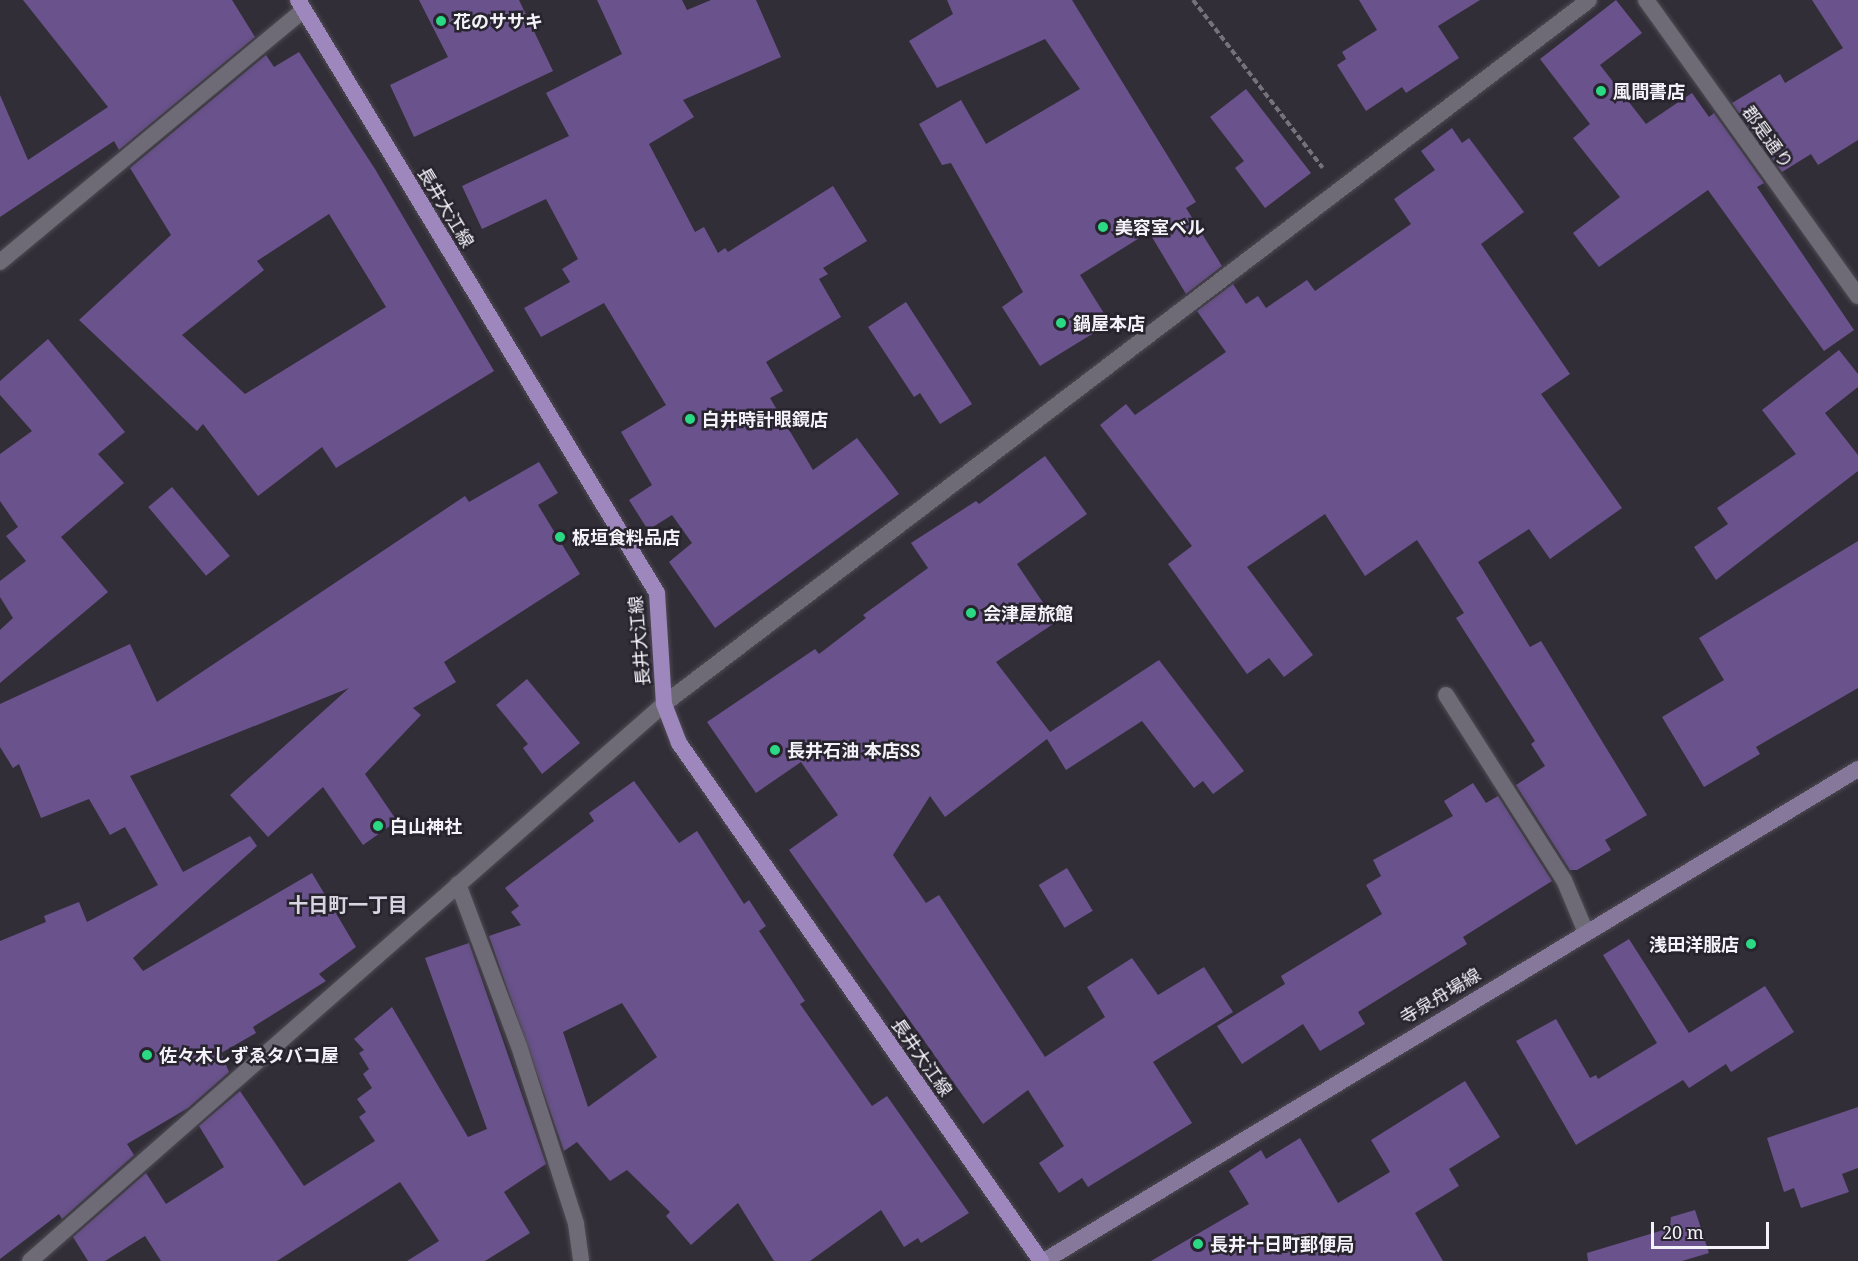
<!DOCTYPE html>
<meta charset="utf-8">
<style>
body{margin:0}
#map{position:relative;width:1858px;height:1261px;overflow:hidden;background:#322e38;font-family:"Noto Serif","Noto Sans JP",serif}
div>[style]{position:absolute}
.building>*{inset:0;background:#6a528d;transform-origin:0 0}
.path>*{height:4px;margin-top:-2px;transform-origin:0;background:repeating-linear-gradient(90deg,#75727b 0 6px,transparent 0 9px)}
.roads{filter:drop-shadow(0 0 2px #4e4b53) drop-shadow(0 0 2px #4e4b53)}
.minor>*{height:16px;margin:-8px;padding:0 8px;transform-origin:8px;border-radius:8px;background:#6e6a76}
.tertiary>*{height:16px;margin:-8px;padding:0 8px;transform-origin:8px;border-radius:8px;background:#6e6a76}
.secondary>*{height:16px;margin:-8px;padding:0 8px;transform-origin:8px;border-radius:8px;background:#85789a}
.primary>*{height:16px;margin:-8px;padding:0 8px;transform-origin:8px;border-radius:8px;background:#9d87bd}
.dots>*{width:16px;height:16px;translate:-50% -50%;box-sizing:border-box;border:3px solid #28242e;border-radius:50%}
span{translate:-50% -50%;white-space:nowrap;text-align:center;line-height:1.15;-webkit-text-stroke:5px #28242e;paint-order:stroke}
.poi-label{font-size:18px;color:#f4f2f9;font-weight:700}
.left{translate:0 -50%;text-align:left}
.right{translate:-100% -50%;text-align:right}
.street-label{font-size:18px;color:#f4f2f9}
.neighbourhood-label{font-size:20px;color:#d9d4e1;font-weight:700}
.scale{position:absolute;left:1651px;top:1222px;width:118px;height:27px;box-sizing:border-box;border:3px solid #f4f2f9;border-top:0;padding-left:8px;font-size:18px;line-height:21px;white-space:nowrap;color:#f4f2f9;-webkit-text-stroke:4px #28242e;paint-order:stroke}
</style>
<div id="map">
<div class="building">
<div style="clip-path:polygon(23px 0,232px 0,255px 37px,119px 150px,114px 141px,0 217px,0 95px,28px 160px,108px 107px)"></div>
<div style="clip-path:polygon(419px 0,519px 0,553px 71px,414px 137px,390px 85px,448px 57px)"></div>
<div style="clip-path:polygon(597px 0,682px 0,687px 10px,711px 0,756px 0,781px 57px,683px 100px,694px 117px,649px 144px,695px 232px,704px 227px,718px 253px,725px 248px,728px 252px,833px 186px,867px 241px,823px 268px,828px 274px,819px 279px,841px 317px,766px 362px,783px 391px,770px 398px,813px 470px,857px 438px,899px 494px,715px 628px,669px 562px,692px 543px,672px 515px,648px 530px,629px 500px,652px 485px,621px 432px,666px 405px,604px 303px,541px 337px,524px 308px,570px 282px,562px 269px,578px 259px,546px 199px,482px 229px,462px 186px,569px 136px,546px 93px,622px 54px)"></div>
<div style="clip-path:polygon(947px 0,1072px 0,1196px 202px,1186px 208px,1222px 266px,1186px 294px,1149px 232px,1080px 275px,1110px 323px,1040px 366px,1002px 307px,1023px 292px,951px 163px,942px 165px,919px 124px,961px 100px,986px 144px,1080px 89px,1045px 39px,937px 88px,909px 41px,953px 14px)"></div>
<div style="clip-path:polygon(1359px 0,1480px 0,1438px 26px,1459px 58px,1406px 93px,1402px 87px,1366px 111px,1337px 65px,1346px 59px,1342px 52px,1377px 30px)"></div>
<div style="clip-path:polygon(1616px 0,1642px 33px,1600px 65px,1646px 124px,1692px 93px,1709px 117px,1714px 113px,1764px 183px,1757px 187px,1854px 330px,1824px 351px,1708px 190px,1599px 267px,1573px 233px,1620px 197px,1573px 138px,1590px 124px,1540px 59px)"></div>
<div style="clip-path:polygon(1812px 0,1858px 0,1858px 140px,1818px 165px,1811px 154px,1782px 172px,1732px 103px,1780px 74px,1785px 83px,1843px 48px)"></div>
<div style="clip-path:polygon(evenodd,299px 52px,375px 169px,494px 371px,336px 468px,322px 447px,258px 496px,203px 424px,197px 431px,79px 320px,171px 235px,130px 168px,266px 55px,274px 67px,299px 52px,329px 214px,386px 307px,245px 394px,182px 335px,264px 270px,257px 261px,329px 214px)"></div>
<div style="clip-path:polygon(1246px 89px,1311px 173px,1265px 208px,1235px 168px,1244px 161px,1210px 117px)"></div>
<div style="clip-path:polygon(1452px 128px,1462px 143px,1469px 138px,1524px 212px,1481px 244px,1570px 374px,1541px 394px,1622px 508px,1550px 559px,1529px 529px,1478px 562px,1530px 647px,1541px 641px,1647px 815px,1605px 840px,1611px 850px,1577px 870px,1570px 870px,1516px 785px,1545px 766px,1531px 744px,1535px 741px,1456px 618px,1464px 613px,1417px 540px,1365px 576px,1325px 514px,1247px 567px,1313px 655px,1284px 677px,1269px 658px,1247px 674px,1168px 564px,1192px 546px,1100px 425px,1126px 404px,1135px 415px,1226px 352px,1197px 311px,1233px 284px,1246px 304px,1258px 296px,1266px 308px,1307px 280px,1315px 291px,1411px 224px,1394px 199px,1435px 170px,1421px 151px)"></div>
<div style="clip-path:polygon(906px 302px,972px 404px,940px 424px,920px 393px,914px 397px,868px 327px)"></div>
<div style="clip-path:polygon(48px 339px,125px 432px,98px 454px,124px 483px,61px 537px,108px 592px,0 683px,0 630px,13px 618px,0 597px,0 581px,26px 561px,6px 536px,18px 527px,0 501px,0 454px,32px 431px,0 395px,0 381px)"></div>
<div style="clip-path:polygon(1839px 350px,1858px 374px,1858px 387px,1825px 413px,1858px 455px,1858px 471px,1716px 580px,1694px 547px,1728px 524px,1717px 508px,1796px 454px,1762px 410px)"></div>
<div style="clip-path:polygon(1045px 456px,1087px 514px,1017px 564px,1056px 622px,996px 662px,1050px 732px,1159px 660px,1244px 771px,1213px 794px,1203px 781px,1194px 788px,1142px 721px,1066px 770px,1047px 739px,945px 817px,930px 796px,893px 855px,926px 903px,939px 895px,1045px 1057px,1105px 1017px,1087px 987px,1132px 958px,1158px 995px,1204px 967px,1233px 1012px,1153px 1062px,1192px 1123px,1088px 1187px,1082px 1178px,1059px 1193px,1039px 1163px,1064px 1146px,1028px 1090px,983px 1124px,789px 850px,838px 815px,801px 762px,756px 793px,707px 722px,815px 649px,819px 654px,866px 618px,863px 615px,928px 568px,911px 543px,976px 501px,979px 504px)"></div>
<div style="clip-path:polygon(539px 462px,558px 493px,538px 505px,580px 574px,444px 662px,456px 682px,413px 708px,421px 715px,365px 774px,397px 821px,363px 845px,323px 787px,268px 837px,230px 795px,349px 688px,130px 776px,183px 872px,250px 836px,257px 846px,133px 958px,143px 971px,312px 873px,356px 947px,319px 974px,326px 981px,253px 1027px,256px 1033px,221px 1053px,229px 1072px,188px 1108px,127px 1144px,134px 1155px,62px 1219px,59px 1214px,0 1259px,0 941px,46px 922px,44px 916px,79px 902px,87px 922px,158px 885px,125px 827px,110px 835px,89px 799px,41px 818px,19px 764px,13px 768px,0 747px,0 704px,130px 644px,157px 702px,465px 496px,469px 502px)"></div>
<div style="left:172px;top:487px;width:90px;height:31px;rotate:50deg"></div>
<div style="clip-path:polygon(1858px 541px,1858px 688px,1756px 747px,1760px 754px,1704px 787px,1662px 717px,1724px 680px,1699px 638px)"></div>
<div style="clip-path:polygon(527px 679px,580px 743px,542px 774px,523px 748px,528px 744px,496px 705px)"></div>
<div style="clip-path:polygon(evenodd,634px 781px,679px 843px,697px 831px,744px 904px,749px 900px,766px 926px,759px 931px,805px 1001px,800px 1004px,872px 1106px,887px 1096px,969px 1213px,921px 1243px,918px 1238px,904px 1247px,881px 1210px,810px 1261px,774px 1261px,738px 1203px,691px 1245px,666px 1216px,670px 1212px,627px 1170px,610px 1181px,577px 1142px,564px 1151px,489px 936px,521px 925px,511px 912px,519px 906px,505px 888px,594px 821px,589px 813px,634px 781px,622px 1003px,657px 1057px,588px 1107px,563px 1032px,622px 1003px)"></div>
<div style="clip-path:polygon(1473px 783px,1486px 803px,1498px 796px,1552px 881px,1463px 937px,1467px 944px,1358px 1012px,1365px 1024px,1320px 1051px,1303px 1024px,1242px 1064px,1217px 1026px,1285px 984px,1281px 976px,1382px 914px,1366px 885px,1381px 876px,1373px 860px,1453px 816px,1444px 801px)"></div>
<div style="left:1067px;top:868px;width:50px;height:33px;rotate:59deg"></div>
<div style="clip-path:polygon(1629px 939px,1689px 1033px,1765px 986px,1794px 1032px,1731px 1072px,1726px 1064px,1689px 1088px,1683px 1080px,1576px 1145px,1516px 1041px,1556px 1019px,1590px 1078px,1596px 1075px,1598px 1079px,1657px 1043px,1603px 955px)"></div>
<div style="clip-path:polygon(469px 943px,546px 1164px,504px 1192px,530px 1233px,485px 1261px,407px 1261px,439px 1241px,400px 1182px,277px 1261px,161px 1261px,145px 1236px,105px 1261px,88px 1261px,73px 1237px,146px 1173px,166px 1204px,224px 1167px,199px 1126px,240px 1091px,304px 1186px,375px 1141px,359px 1117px,366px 1112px,357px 1099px,372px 1088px,363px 1074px,369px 1069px,359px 1053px,364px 1050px,354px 1039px,392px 1007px,468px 1137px,487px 1129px,425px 958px)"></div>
<div style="clip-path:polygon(1465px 1081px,1500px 1137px,1449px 1169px,1459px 1186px,1415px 1213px,1443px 1261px,1151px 1261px,1249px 1204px,1229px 1171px,1261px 1150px,1266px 1159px,1300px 1138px,1338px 1203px,1390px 1172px,1371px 1140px)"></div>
<div style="clip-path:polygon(1858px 1107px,1858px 1168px,1842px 1174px,1849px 1192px,1801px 1208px,1794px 1188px,1784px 1192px,1767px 1138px)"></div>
<div style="clip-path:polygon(1695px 1210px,1709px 1253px,1682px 1261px,1588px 1261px,1587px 1253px,1670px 1228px,1671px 1217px)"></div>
</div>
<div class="path">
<div style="left:1193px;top:0;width:212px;rotate:52.3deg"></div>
</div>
<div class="roads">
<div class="minor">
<div style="left:0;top:262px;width:395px;rotate:-39.7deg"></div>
<div style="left:1446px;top:695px;width:219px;rotate:57.5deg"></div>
<div style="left:1564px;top:880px;width:54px;rotate:67.2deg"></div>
<div style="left:458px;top:884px;width:173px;rotate:69.4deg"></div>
<div style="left:519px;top:1046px;width:187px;rotate:72.2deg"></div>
<div style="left:576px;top:1224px;width:37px;rotate:82deg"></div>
<div style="left:30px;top:1261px;width:844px;rotate:-41.3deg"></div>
<div style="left:664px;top:704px;width:1162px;rotate:-37.27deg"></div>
</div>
<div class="tertiary">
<div style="left:1646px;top:0;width:364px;rotate:54.4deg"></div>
</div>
<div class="secondary">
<div style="left:1044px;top:1261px;width:951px;rotate:-31.15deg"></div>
</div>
<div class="primary">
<div style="left:298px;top:0;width:693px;rotate:58.81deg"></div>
<div style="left:657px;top:593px;width:111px;rotate:86.4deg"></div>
<div style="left:664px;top:704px;width:42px;rotate:69deg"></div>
<div style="left:679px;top:743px;width:632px;rotate:55.05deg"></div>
</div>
</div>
<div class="dots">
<div style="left:441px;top:21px;background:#2bd884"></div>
<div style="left:1601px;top:91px;background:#2bd884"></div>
<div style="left:1103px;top:227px;background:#2bd884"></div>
<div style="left:1061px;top:323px;background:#2bd884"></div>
<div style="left:690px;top:419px;background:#2bd884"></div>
<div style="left:560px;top:537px;background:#2bd884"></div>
<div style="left:971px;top:613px;background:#2bd884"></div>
<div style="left:775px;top:750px;background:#2bd884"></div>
<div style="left:378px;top:826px;background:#2bd884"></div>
<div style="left:1751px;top:944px;background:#2bd884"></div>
<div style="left:147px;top:1055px;background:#2bd884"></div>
<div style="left:1198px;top:1244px;background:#2bd884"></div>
</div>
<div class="poi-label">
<span class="left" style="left:453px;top:21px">花のササキ</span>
<span class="left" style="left:1613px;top:91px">風間書店</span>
<span class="left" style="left:1115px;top:227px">美容室ベル</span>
<span class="left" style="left:1073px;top:323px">鍋屋本店</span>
<span class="left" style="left:702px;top:419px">白井時計眼鏡店</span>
<span class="left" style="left:572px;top:537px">板垣食料品店</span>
<span class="left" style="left:983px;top:613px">会津屋旅館</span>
<span class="left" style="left:787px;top:750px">長井石油 本店SS</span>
<span class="left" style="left:390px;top:826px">白山神社</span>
<span class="right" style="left:1739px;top:944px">浅田洋服店</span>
<span class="left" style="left:159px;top:1055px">佐々木しずゑタバコ屋</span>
<span class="left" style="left:1210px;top:1244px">長井十日町郵便局</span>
</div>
<div class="street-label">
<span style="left:1768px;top:137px;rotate:54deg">郡是通り</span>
<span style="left:446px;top:207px;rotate:59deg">長井大江線</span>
<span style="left:639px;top:641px;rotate:-95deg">長井大江線</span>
<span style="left:1440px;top:996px;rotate:-31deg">寺泉舟場線</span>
<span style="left:922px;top:1057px;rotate:55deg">長井大江線</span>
</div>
<div class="neighbourhood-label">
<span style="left:348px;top:904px">十日町一丁目</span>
</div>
<div class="scale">20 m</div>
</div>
